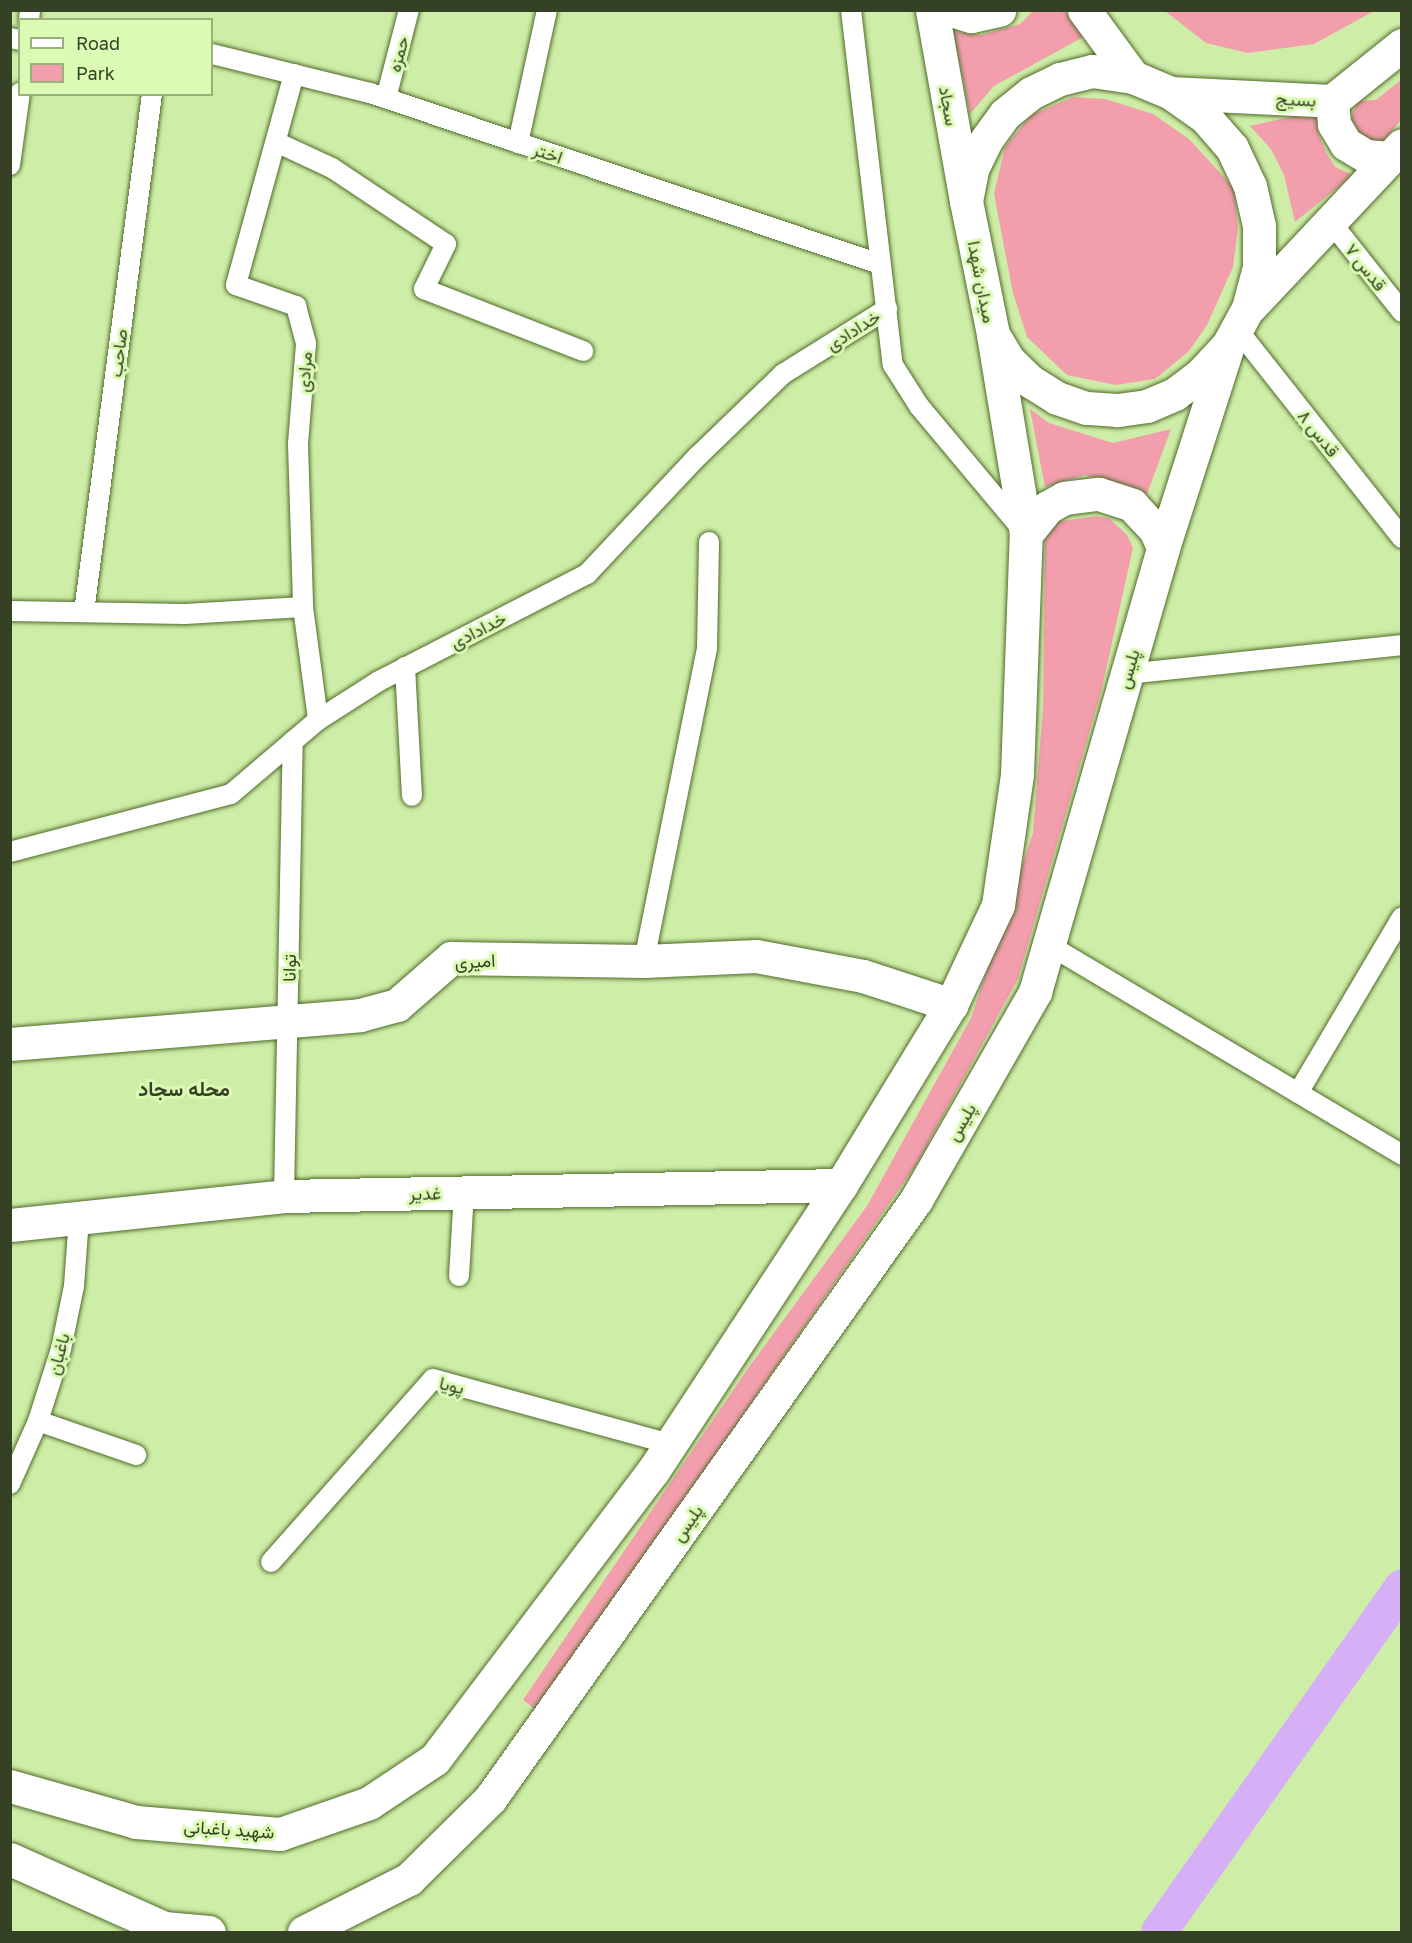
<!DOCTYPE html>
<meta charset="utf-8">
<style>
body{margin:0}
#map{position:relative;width:1412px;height:1943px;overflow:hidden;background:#ceeea8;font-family:"Golos Text",Vazirmatn,sans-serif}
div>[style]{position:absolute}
.green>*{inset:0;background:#f29ead}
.canal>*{height:36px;margin:-18px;padding:0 18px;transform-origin:18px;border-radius:18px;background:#d5b0f7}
.roads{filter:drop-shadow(0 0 2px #506b29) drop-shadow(0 0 2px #506b29)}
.service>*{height:20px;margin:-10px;padding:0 10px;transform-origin:10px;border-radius:10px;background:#fff}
.minor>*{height:33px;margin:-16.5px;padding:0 16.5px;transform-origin:16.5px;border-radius:16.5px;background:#fff}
.tertiary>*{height:33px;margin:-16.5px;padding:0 16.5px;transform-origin:16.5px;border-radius:16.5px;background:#fff}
.primary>*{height:33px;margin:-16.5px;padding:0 16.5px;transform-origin:16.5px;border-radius:16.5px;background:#fff}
span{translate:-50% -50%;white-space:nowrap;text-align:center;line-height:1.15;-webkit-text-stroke:6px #dbfbb4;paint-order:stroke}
.street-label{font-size:18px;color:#354125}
.neighbourhood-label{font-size:20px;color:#354125;font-weight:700}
.frame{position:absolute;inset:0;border:12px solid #354125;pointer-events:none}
.legend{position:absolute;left:18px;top:18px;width:195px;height:78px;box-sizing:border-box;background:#dbfbb4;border:2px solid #99b17b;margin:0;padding:8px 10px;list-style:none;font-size:18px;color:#354125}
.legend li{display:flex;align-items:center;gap:12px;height:30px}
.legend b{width:30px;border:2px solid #99b17b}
</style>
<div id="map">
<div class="green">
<div style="clip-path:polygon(1064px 10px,1085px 36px,994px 86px,970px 114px,953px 32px,982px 35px,1020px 24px,1033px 11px)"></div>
<div style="clip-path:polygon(1165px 11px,1374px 11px,1314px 44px,1248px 53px,1206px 43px)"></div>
<div style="clip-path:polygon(1401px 80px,1401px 120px,1384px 140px,1368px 142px,1356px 136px,1350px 123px,1357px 101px,1376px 100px)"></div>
<div style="clip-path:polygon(1073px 97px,1105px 99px,1153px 114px,1189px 139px,1234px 188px,1238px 228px,1233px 267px,1207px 325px,1189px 351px,1155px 379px,1116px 385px,1067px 375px,1027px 337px,1013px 293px,994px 194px,1005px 147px,1031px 115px)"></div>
<div style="clip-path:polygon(1317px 111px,1318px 133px,1327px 154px,1335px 167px,1353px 175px,1295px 222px,1284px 175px,1271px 149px,1250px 126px)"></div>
<div style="clip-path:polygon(1030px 409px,1049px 423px,1113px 443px,1171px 429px,1147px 494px,1085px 475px,1045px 487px)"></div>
<div style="clip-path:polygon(1096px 516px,1110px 519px,1127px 535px,1133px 548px,1101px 692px,1018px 979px,916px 1165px,538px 1711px,523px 1700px,749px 1367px,867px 1206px,971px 1018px,1033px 833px,1043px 707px,1045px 539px,1057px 522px)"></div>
</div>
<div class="canal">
<div style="left:1159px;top:1932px;width:422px;rotate:-54.8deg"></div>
</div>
<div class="roads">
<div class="service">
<div style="left:851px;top:10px;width:357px;rotate:83.3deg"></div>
<div style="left:893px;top:365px;width:49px;rotate:57.6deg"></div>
<div style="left:919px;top:406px;width:159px;rotate:50.1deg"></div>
<div style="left:29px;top:20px;width:10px;rotate:-84deg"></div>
<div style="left:10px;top:38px;width:10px;rotate:11deg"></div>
<div style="left:212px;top:54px;width:163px;rotate:13.9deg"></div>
<div style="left:370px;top:93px;width:538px;rotate:18.54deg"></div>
<div style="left:294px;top:74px;width:219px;rotate:105.4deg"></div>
<div style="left:236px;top:285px;width:64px;rotate:19.3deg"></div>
<div style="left:296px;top:306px;width:39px;rotate:75deg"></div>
<div style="left:306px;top:344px;width:100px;rotate:94.6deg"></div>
<div style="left:298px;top:444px;width:163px;rotate:88.2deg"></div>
<div style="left:303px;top:607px;width:114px;rotate:82.4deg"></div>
<div style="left:386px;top:98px;width:91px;rotate:-75.4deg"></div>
<div style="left:276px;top:142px;width:62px;rotate:24.9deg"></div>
<div style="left:332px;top:168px;width:137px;rotate:33.7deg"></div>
<div style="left:446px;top:244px;width:50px;rotate:116.1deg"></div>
<div style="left:424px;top:289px;width:171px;rotate:21.3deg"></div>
<div style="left:518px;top:143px;width:136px;rotate:-77.7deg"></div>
<div style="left:10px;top:165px;width:73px;rotate:-82.1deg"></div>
<div style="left:1330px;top:221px;width:116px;rotate:51.6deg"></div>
<div style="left:1237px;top:329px;width:266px;rotate:51.7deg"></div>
<div style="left:10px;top:611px;width:175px;rotate:1deg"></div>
<div style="left:185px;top:614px;width:118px;rotate:-3.4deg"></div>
<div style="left:84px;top:612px;width:522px;rotate:-82.52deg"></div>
<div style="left:405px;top:667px;width:129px;rotate:86.9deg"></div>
<div style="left:1127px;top:674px;width:277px;rotate:-6deg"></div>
<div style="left:10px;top:852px;width:228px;rotate:-14.7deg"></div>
<div style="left:231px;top:794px;width:114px;rotate:-40.4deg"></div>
<div style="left:318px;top:720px;width:72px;rotate:-32.6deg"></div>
<div style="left:379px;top:681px;width:234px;rotate:-27.2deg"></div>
<div style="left:587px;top:574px;width:162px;rotate:-46.8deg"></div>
<div style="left:698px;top:456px;width:118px;rotate:-44deg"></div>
<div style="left:783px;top:374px;width:123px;rotate:-32deg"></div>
<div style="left:1049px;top:945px;width:411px;rotate:30.7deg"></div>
<div style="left:644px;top:961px;width:319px;rotate:-78.6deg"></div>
<div style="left:707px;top:648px;width:106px;rotate:-88.9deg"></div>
<div style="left:1298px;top:1093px;width:204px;rotate:-59.4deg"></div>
<div style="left:284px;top:1196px;width:455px;rotate:-88.9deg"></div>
<div style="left:459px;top:1276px;width:83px;rotate:-86.6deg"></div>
<div style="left:38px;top:1421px;width:104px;rotate:19.1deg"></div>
<div style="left:10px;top:1484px;width:69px;rotate:-66deg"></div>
<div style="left:38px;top:1421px;width:76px;rotate:-72.3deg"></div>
<div style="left:61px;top:1349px;width:64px;rotate:-78.3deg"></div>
<div style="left:74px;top:1286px;width:68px;rotate:-85.8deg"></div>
<div style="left:271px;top:1562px;width:244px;rotate:-48.5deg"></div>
<div style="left:433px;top:1379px;width:246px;rotate:15.3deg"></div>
</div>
<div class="minor">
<div style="left:10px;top:1044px;width:351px;rotate:-4.7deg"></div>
<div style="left:360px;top:1015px;width:38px;rotate:-15deg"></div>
<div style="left:397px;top:1005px;width:72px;rotate:-41deg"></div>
<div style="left:451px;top:958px;width:193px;rotate:0.9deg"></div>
<div style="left:644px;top:961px;width:112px;rotate:-2.6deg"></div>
<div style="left:756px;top:956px;width:109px;rotate:10.6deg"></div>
<div style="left:863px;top:976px;width:93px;rotate:18.2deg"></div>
<div style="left:10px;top:1225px;width:276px;rotate:-6deg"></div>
<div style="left:284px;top:1196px;width:557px;rotate:-1.13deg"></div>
</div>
<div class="tertiary">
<div style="left:932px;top:10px;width:194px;rotate:79.9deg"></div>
<div style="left:951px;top:10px;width:21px;rotate:17deg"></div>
<div style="left:971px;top:16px;width:29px;rotate:-12deg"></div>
<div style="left:1084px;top:10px;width:83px;rotate:53.8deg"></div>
</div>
<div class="primary">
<div style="left:1092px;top:71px;width:41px;rotate:8.3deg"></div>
<div style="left:1133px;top:77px;width:41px;rotate:22.8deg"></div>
<div style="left:1171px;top:93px;width:42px;rotate:35.2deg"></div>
<div style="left:1205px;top:117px;width:41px;rotate:48.9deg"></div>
<div style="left:1232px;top:148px;width:42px;rotate:64.7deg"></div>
<div style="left:1250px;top:186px;width:41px;rotate:77.3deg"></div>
<div style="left:1259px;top:226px;width:41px;rotate:90deg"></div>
<div style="left:1259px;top:267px;width:42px;rotate:105deg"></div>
<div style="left:1248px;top:308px;width:42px;rotate:118.4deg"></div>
<div style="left:1228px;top:345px;width:41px;rotate:133deg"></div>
<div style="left:1200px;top:375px;width:31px;rotate:143deg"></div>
<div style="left:1175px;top:394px;width:30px;rotate:157deg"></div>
<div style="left:1147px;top:406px;width:30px;rotate:172deg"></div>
<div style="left:1117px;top:410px;width:31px;rotate:-176deg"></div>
<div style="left:1086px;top:408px;width:31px;rotate:-161deg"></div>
<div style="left:1057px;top:398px;width:31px;rotate:-148deg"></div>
<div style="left:1031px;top:382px;width:30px;rotate:-136deg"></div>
<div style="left:1009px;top:361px;width:31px;rotate:-121deg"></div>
<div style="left:993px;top:334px;width:136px;rotate:-101.5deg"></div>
<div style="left:966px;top:201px;width:33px;rotate:-79deg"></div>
<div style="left:972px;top:169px;width:32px;rotate:-64deg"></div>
<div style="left:986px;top:140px;width:32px;rotate:-54deg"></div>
<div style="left:1005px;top:114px;width:33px;rotate:-39deg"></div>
<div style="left:1031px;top:93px;width:32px;rotate:-26deg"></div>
<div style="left:1060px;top:79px;width:33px;rotate:-14deg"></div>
<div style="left:1171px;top:93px;width:161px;rotate:2.8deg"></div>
<div style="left:1332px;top:101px;width:90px;rotate:-38.7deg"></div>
<div style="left:1332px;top:101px;width:23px;rotate:85deg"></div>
<div style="left:1334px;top:124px;width:23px;rotate:59deg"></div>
<div style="left:1346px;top:144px;width:23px;rotate:31deg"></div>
<div style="left:1366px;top:156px;width:23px;rotate:5deg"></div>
<div style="left:1250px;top:307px;width:222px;rotate:-46.8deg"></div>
<div style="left:1026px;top:534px;width:35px;rotate:-51deg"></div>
<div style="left:1048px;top:507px;width:18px;rotate:-29deg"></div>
<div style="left:1064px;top:498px;width:35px;rotate:-7deg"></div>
<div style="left:1099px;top:494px;width:35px;rotate:18deg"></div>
<div style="left:1132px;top:505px;width:35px;rotate:47deg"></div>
<div style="left:1156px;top:531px;width:18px;rotate:68deg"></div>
<div style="left:10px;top:1786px;width:131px;rotate:15.9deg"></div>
<div style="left:136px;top:1822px;width:144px;rotate:4.8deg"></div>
<div style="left:280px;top:1834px;width:94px;rotate:-19.2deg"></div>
<div style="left:369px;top:1803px;width:79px;rotate:-33.7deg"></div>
<div style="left:435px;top:1759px;width:361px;rotate:-52.9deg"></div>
<div style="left:653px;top:1471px;width:342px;rotate:-56.7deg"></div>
<div style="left:841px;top:1185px;width:211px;rotate:-58.6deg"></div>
<div style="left:951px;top:1005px;width:110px;rotate:-64.8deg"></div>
<div style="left:998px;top:905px;width:132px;rotate:-81.7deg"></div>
<div style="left:1017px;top:774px;width:240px;rotate:-87.9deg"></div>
<div style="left:1026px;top:534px;width:203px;rotate:-99.4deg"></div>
<div style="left:10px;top:1859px;width:169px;rotate:24.1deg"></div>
<div style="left:164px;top:1928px;width:45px;rotate:5.1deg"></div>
<div style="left:304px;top:1932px;width:118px;rotate:-26.8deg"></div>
<div style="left:409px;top:1879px;width:114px;rotate:-44.6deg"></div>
<div style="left:490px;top:1799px;width:735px;rotate:-54.58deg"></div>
<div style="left:916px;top:1200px;width:240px;rotate:-60.2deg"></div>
<div style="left:1035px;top:992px;width:462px;rotate:-73.9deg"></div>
<div style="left:1163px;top:548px;width:213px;rotate:-72.2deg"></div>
</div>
</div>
<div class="street-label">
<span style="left:398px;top:54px;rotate:-75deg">حمزه</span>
<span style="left:1296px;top:99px;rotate:3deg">بسیج</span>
<span style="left:949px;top:106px;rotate:80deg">سجاد</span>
<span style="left:548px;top:153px;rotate:19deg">اختر</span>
<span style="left:1366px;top:267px;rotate:52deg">قدس ۷</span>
<span style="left:982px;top:282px;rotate:79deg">میدان شهدا</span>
<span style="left:853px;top:330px;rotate:-32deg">خدادادی</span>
<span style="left:118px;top:353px;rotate:-83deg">صاحب</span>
<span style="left:304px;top:372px;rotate:-86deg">مرادی</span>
<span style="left:1319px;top:433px;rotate:52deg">قدس ۸</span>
<span style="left:478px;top:630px;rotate:-27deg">خدادادی</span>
<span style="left:1128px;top:669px;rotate:-74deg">پلیس</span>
<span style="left:475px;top:961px;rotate:-3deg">امیری</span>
<span style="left:289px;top:968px;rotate:-89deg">توانا</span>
<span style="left:961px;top:1122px;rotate:-60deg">پلیس</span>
<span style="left:425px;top:1193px;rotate:-1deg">غدیر</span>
<span style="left:58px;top:1354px;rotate:-75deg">باغبان</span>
<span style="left:452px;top:1385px;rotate:13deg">پویا</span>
<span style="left:687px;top:1523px;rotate:-55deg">پلیس</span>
<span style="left:229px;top:1829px;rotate:4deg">شهید باغبانی</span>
</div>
<div class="neighbourhood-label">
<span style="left:184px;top:1088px">محله سجاد</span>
</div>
<div class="frame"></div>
<ul class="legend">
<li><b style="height:8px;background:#fff"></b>Road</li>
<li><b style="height:16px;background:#f29ead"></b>Park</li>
</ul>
</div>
